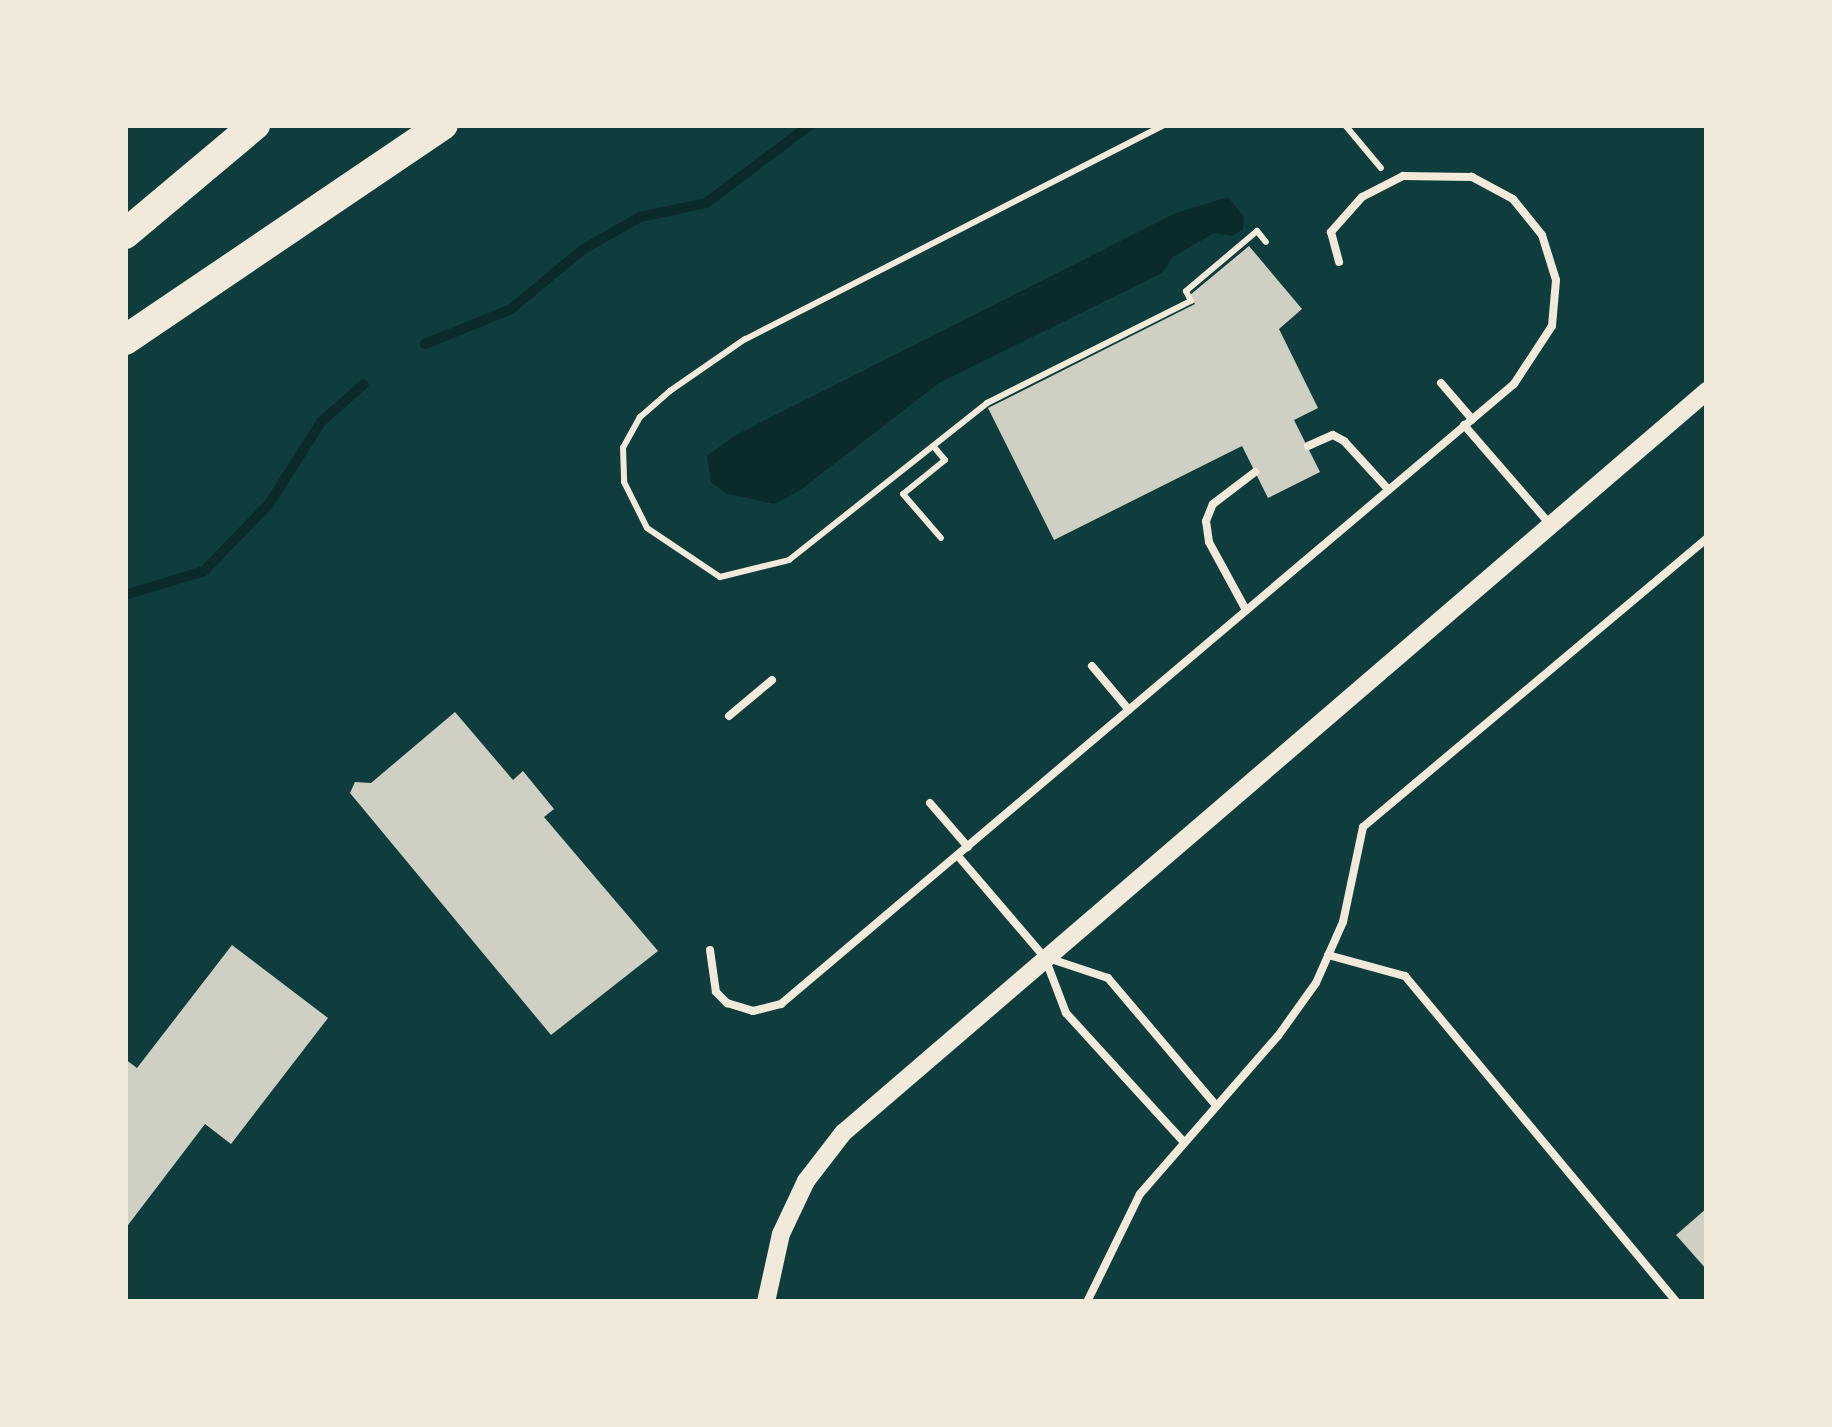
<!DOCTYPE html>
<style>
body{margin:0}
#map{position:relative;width:1832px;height:1427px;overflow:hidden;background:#0f3d3e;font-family:"Roboto Condensed",sans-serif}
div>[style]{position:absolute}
.water>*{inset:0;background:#0a2a2b}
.stream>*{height:10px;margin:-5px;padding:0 5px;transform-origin:5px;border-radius:5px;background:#0a2a2b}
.building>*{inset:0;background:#cfcfc3}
.path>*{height:6px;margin:-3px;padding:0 3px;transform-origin:3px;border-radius:3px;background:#f1e9da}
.service>*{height:8px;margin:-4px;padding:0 4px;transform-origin:4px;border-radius:4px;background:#f1e9da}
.tertiary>*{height:18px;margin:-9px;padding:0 9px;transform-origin:9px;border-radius:9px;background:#f1e9da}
.motorway>*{height:30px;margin:-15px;padding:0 15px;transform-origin:15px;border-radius:15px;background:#f1e9da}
span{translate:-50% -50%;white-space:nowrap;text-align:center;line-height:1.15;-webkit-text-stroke:8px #f1e9da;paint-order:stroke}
.frame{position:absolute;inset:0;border:128px solid #f1e9da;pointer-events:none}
</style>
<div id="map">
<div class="water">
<div style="clip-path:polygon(1228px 197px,1244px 217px,1243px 229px,1232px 236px,1214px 233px,1173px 257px,1162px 273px,939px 383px,799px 491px,774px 504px,725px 493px,711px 482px,707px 456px,734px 436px,1176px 213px)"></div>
</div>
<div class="stream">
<div style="left:425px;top:344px;width:93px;rotate:-22.1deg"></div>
<div style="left:511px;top:309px;width:92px;rotate:-39.7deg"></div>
<div style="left:582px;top:250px;width:67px;rotate:-29.6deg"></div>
<div style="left:640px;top:217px;width:67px;rotate:-12deg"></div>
<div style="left:706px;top:203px;width:130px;rotate:-36.9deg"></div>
<div style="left:125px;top:595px;width:83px;rotate:-16.9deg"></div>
<div style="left:204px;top:571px;width:93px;rotate:-45.9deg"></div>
<div style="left:269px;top:504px;width:97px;rotate:-57.6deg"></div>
<div style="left:321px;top:422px;width:57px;rotate:-41.5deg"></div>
</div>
<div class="building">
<div style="clip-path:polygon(1249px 246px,1302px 309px,1279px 329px,1318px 408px,1294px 420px,1320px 472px,1268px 498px,1242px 446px,1054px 540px,988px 408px,1195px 304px,1190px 295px)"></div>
<div style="clip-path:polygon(455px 712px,513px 780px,523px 771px,554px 809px,544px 817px,658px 951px,551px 1035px,350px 793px,355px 782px,371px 783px)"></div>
<div style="clip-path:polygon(232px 945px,328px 1018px,231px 1144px,205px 1124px,125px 1229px,125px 1059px,137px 1068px)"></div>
<div style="clip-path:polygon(1707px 1208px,1707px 1270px,1676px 1235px)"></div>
</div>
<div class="path">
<div style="left:1164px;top:125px;width:470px;rotate:152.9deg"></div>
<div style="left:745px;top:339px;width:91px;rotate:145.3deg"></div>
<div style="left:670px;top:391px;width:40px;rotate:139deg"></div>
<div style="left:640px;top:417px;width:35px;rotate:119deg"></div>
<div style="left:623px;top:448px;width:34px;rotate:88deg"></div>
<div style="left:624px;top:482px;width:51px;rotate:63.4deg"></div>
<div style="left:647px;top:528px;width:88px;rotate:33.9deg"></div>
<div style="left:720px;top:577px;width:71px;rotate:-13.8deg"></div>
<div style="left:789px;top:560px;width:253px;rotate:-38.4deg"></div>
<div style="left:987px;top:403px;width:228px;rotate:-26.6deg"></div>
<div style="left:1191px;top:301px;width:11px;rotate:-117deg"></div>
<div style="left:1186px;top:291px;width:93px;rotate:-40.2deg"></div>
<div style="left:1257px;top:231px;width:14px;rotate:51deg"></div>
<div style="left:1345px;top:125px;width:56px;rotate:50.1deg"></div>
<div style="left:934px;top:447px;width:17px;rotate:50deg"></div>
<div style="left:945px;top:460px;width:54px;rotate:141deg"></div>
<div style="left:903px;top:494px;width:58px;rotate:49.2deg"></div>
</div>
<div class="service">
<div style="left:1441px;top:383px;width:48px;rotate:49.3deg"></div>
<div style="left:1464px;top:425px;width:130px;rotate:49.1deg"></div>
<div style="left:1308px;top:446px;width:27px;rotate:-24deg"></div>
<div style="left:1333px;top:435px;width:13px;rotate:29deg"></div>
<div style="left:1344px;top:441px;width:65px;rotate:47.5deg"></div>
<div style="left:1246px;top:610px;width:77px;rotate:-118.6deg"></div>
<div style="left:1209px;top:542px;width:21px;rotate:-98deg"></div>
<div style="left:1206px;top:521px;width:18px;rotate:-68deg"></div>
<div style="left:1213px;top:504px;width:53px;rotate:-37.3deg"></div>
<div style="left:1092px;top:666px;width:57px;rotate:49.9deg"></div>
<div style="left:729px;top:716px;width:56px;rotate:-39.9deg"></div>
<div style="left:930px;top:803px;width:58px;rotate:49.2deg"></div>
<div style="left:958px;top:856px;width:134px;rotate:49.5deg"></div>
<div style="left:1045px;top:958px;width:59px;rotate:69.1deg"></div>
<div style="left:1066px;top:1013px;width:172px;rotate:47.6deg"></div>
<div style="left:710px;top:950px;width:42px;rotate:81.9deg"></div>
<div style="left:716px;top:992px;width:16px;rotate:45deg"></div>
<div style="left:727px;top:1003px;width:27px;rotate:17deg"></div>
<div style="left:753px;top:1011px;width:29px;rotate:-14deg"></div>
<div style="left:781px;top:1004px;width:960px;rotate:-40.23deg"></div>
<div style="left:1514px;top:384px;width:69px;rotate:-56.8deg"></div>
<div style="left:1552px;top:326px;width:46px;rotate:-85deg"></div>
<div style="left:1556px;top:280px;width:47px;rotate:-107.3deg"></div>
<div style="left:1542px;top:235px;width:46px;rotate:-128.9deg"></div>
<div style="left:1513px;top:199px;width:47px;rotate:-151.8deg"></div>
<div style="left:1472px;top:177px;width:69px;rotate:-179.2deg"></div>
<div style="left:1403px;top:176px;width:46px;rotate:152.9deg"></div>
<div style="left:1362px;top:197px;width:47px;rotate:131.5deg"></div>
<div style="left:1331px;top:232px;width:31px;rotate:75deg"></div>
<div style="left:1328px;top:955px;width:80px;rotate:15.3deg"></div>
<div style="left:1405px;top:976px;width:425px;rotate:50.2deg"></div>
<div style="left:1051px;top:959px;width:60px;rotate:18.4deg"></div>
<div style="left:1108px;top:978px;width:165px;rotate:49.7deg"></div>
<div style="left:1087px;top:1302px;width:120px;rotate:-63.9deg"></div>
<div style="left:1140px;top:1194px;width:210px;rotate:-48.9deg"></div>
<div style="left:1278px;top:1036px;width:65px;rotate:-54.4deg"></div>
<div style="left:1316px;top:983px;width:67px;rotate:-66.1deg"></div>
<div style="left:1343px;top:922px;width:97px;rotate:-78.1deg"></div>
<div style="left:1363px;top:827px;width:449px;rotate:-40deg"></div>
</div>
<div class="tertiary">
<div style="left:766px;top:1302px;width:70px;rotate:-77.6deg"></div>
<div style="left:781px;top:1234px;width:59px;rotate:-64.7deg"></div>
<div style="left:806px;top:1181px;width:61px;rotate:-52.4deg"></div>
<div style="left:843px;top:1133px;width:1139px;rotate:-40.66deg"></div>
</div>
<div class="motorway">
<div style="left:125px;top:234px;width:170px;rotate:-40deg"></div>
<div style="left:125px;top:340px;width:384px;rotate:-34.1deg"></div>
</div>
<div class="frame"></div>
</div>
